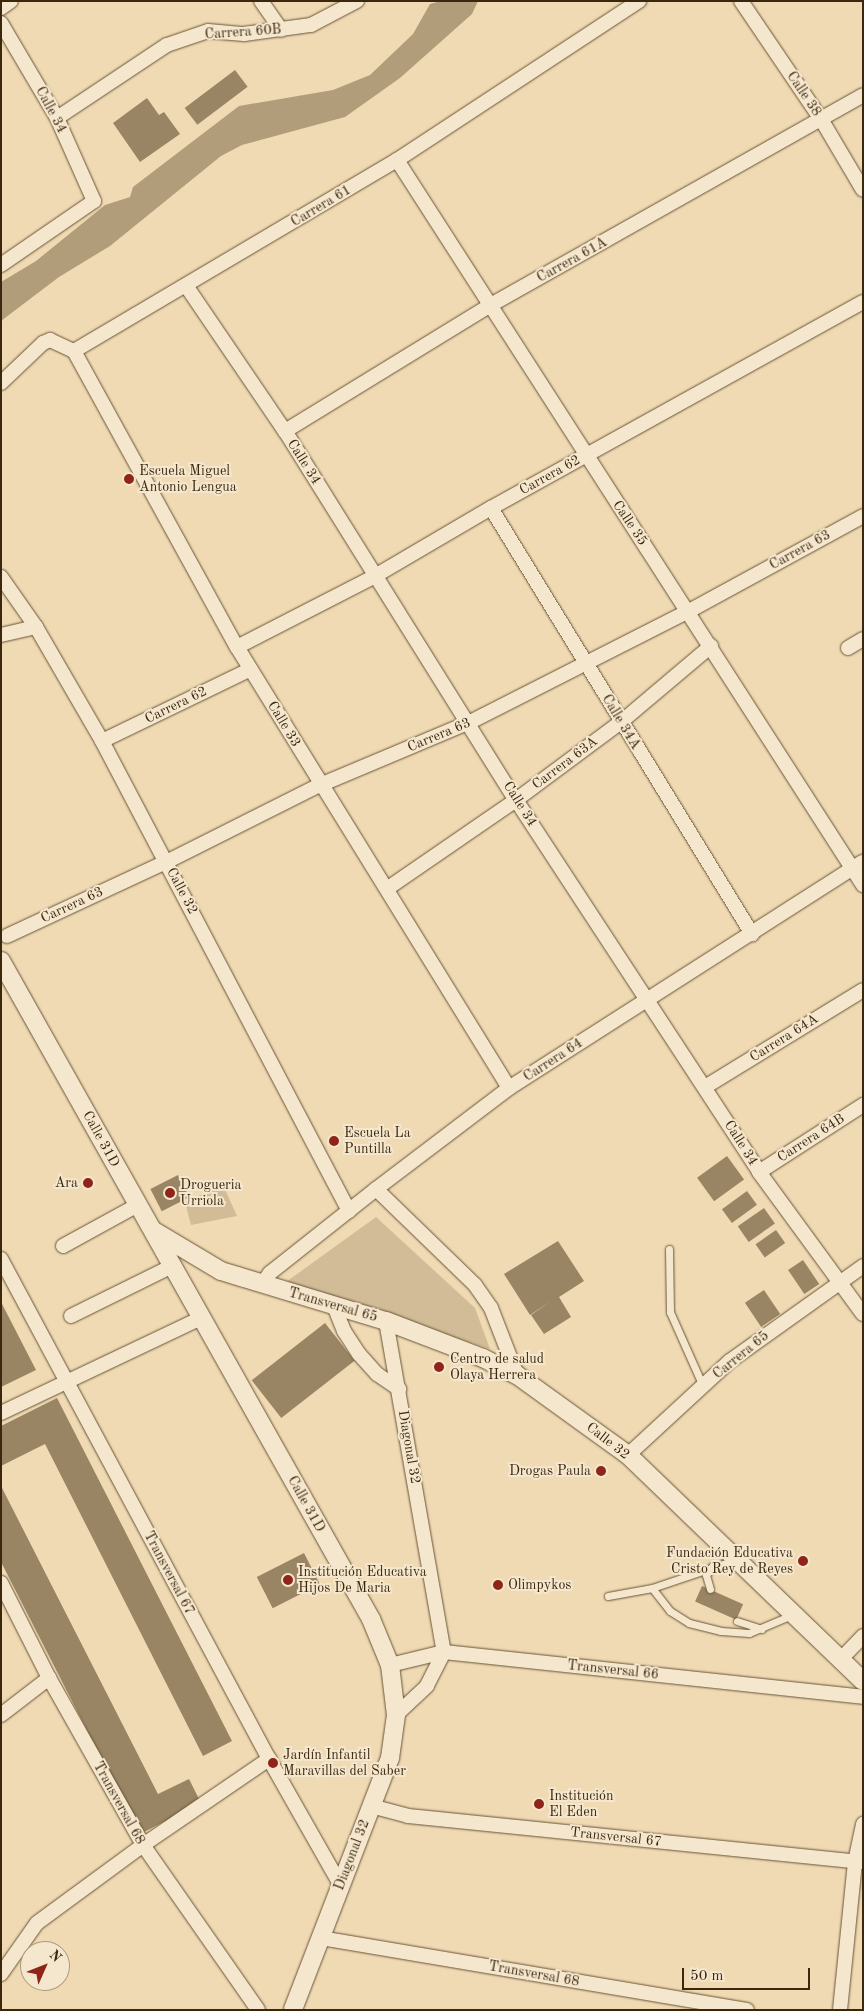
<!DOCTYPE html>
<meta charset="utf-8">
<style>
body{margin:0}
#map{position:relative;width:864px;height:2011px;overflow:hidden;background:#f0dab3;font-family:"Old Standard TT",serif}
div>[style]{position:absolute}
.green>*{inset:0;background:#d1bc97}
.water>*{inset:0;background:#b29d7b}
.building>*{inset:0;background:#998464;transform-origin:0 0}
.roads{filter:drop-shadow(0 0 1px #685437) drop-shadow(0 0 1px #685437)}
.service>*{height:7px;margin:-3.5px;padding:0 3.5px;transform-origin:3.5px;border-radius:3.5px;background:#f5e7ce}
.minor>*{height:14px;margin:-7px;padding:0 7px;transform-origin:7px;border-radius:7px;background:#f5e7ce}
.tertiary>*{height:18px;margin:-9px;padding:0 9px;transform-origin:9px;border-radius:9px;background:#f5e7ce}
.dots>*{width:14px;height:14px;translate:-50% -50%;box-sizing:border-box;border:2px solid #f5e7ce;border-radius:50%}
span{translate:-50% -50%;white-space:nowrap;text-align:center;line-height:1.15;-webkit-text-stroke:4px #f5e7ce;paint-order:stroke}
.street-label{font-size:14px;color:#3a270e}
.poi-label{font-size:14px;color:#3a270e}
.left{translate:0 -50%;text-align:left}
.right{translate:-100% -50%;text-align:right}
.frame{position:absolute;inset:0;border:2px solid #3a270e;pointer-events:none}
.north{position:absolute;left:20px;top:1941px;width:50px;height:50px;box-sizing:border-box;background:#f5e7ce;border:1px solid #aa9a81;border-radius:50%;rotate:46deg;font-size:14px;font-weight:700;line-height:20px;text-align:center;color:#3a270e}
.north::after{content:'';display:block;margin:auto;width:18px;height:22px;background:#8f2418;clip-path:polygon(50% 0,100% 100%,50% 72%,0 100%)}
.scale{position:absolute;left:682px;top:1968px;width:128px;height:22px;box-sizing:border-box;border:2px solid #3a270e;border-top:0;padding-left:6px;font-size:15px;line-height:18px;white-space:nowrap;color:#3a270e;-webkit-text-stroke:4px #f5e7ce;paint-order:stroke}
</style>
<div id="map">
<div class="green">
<div style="clip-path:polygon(223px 1185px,237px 1216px,191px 1225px,185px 1202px)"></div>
<div style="clip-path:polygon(376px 1217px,475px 1308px,490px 1349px,286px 1282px)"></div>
</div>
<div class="water">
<div style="clip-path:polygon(441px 1px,478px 1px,472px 14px,400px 78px,345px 117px,242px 145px,221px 156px,110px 246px,59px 277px,1px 321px,1px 282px,36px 261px,105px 205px,130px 197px,133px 187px,239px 106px,333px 90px,370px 75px,413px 34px,430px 4px)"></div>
</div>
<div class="building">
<div style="left:235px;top:70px;width:21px;height:63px;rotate:53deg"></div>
<div style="clip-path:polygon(147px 98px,159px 115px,164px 112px,180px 134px,140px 162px,113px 123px)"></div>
<div style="left:727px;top:1156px;width:29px;height:37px;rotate:54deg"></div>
<div style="left:178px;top:1175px;width:25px;height:31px;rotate:63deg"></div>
<div style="left:747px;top:1191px;width:17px;height:31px;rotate:54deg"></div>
<div style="left:764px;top:1208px;width:19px;height:32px;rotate:55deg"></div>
<div style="left:776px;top:1230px;width:16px;height:25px;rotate:55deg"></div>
<div style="clip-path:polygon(558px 1241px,584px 1281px,559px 1297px,571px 1317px,544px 1334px,531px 1315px,551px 1301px,530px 1315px,504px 1274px)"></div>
<div style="left:803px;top:1260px;width:29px;height:18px;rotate:56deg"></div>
<div style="left:764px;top:1290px;width:29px;height:23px;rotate:56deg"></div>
<div style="clip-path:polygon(1px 1302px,36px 1370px,1px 1387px)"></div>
<div style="left:325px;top:1323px;width:48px;height:93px;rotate:52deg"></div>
<div style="clip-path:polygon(57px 1398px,232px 1741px,203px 1756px,45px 1444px,1px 1466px,1px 1426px)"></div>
<div style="clip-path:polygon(1px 1486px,158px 1794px,189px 1779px,201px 1803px,140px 1834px,1px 1562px)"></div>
<div style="left:304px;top:1553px;width:35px;height:53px;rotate:63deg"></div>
<div style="left:702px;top:1586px;width:45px;height:17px;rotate:24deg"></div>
</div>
<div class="roads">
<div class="service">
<div style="left:669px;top:1249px;width:63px;rotate:89.1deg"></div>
<div style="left:670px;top:1312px;width:81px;rotate:66deg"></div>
<div style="left:652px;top:1588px;width:29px;rotate:52deg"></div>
<div style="left:670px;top:1611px;width:22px;rotate:32deg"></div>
<div style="left:689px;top:1623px;width:33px;rotate:14deg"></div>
<div style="left:721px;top:1631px;width:28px;rotate:4deg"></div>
<div style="left:749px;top:1633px;width:49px;rotate:-22.9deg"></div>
<div style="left:710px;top:1589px;width:15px;rotate:-106deg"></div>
<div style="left:706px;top:1575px;width:12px;rotate:-55deg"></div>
<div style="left:608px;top:1596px;width:45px;rotate:-10.3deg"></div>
<div style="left:652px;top:1588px;width:88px;rotate:-18.6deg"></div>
<div style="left:737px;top:1621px;width:26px;rotate:18deg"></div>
</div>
<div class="minor">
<div style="left:261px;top:1px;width:35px;rotate:55deg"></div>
<div style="left:741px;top:1px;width:143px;rotate:55.9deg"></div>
<div style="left:821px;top:119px;width:82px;rotate:59.4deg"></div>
<div style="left:1px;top:8px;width:12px;rotate:-35deg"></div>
<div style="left:1px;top:23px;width:110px;rotate:59.5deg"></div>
<div style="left:57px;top:118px;width:91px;rotate:66deg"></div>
<div style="left:94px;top:201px;width:113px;rotate:145.5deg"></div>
<div style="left:57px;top:118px;width:132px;rotate:-33.6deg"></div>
<div style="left:167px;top:45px;width:43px;rotate:-18.9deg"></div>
<div style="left:208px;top:31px;width:36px;rotate:5deg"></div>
<div style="left:244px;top:34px;width:68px;rotate:-7.7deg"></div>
<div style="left:311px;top:25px;width:52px;rotate:-27.6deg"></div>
<div style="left:397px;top:160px;width:862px;rotate:57.27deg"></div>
<div style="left:187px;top:287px;width:174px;rotate:55.8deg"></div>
<div style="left:285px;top:431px;width:435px;rotate:58deg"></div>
<div style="left:516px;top:800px;width:444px;rotate:56.8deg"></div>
<div style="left:759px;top:1172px;width:176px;rotate:53.8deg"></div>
<div style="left:74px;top:351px;width:338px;rotate:61.2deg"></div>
<div style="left:237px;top:647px;width:518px;rotate:58.33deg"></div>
<div style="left:74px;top:351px;width:375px;rotate:-30.6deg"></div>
<div style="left:397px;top:160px;width:290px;rotate:-33.3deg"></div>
<div style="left:1px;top:383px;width:58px;rotate:-43.6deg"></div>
<div style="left:43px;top:343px;width:8px;rotate:-23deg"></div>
<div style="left:50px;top:340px;width:26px;rotate:25deg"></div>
<div style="left:285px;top:431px;width:239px;rotate:-31.5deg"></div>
<div style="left:489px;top:306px;width:429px;rotate:-29.4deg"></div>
<div style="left:491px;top:508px;width:500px;rotate:58.5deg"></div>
<div style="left:1px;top:577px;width:61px;rotate:55deg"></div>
<div style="left:36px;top:627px;width:132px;rotate:59.9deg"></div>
<div style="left:102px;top:741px;width:531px;rotate:62.28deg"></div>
<div style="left:1px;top:635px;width:36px;rotate:-13deg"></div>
<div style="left:237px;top:647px;width:155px;rotate:-27.2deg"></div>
<div style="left:375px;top:576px;width:134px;rotate:-30.4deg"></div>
<div style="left:491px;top:508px;width:425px;rotate:-29deg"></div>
<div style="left:848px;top:648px;width:17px;rotate:-31deg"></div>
<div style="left:102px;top:741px;width:165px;rotate:-25.8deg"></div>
<div style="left:388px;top:888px;width:155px;rotate:-34.5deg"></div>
<div style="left:516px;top:800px;width:131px;rotate:-36.6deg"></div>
<div style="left:621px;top:722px;width:118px;rotate:-40.2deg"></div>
<div style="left:7px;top:936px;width:175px;rotate:-25deg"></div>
<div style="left:166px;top:862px;width:172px;rotate:-26.6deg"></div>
<div style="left:320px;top:785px;width:163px;rotate:-22.8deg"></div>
<div style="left:470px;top:722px;width:246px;rotate:-26.9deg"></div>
<div style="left:689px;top:611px;width:198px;rotate:-28.6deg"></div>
<div style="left:705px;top:1087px;width:185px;rotate:-31.5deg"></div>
<div style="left:759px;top:1172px;width:124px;rotate:-32.8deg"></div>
<div style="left:376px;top:1189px;width:138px;rotate:44.1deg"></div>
<div style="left:475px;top:1285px;width:28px;rotate:55deg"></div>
<div style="left:491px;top:1308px;width:72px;rotate:68.8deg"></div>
<div style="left:63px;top:1246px;width:85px;rotate:-28.7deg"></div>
<div style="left:1px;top:1259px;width:567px;rotate:61.81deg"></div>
<div style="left:269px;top:1759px;width:144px;rotate:60.4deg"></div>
<div style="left:262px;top:1284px;width:14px;rotate:-54deg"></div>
<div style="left:270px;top:1273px;width:135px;rotate:-38.4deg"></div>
<div style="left:376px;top:1189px;width:167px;rotate:-37.2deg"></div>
<div style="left:509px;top:1088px;width:420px;rotate:-32.6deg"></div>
<div style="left:334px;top:1306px;width:27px;rotate:68deg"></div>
<div style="left:344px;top:1331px;width:27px;rotate:57deg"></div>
<div style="left:359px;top:1354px;width:27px;rotate:48deg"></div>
<div style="left:377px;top:1374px;width:27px;rotate:34deg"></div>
<div style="left:71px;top:1316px;width:113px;rotate:-26.3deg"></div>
<div style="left:386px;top:1321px;width:336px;rotate:80.1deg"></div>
<div style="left:444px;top:1652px;width:38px;rotate:117deg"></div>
<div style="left:427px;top:1686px;width:42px;rotate:136.9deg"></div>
<div style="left:1px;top:1413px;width:221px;rotate:-25.4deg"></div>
<div style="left:628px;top:1455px;width:139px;rotate:-42.7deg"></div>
<div style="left:730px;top:1361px;width:163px;rotate:-35.5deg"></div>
<div style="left:1px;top:1583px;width:106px;rotate:63.2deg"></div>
<div style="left:49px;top:1678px;width:192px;rotate:60.6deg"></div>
<div style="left:143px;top:1845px;width:201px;rotate:55.1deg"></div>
<div style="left:841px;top:1659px;width:32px;rotate:-46deg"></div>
<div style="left:390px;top:1665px;width:56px;rotate:-13.5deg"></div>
<div style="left:444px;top:1652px;width:421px;rotate:6.1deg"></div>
<div style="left:1px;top:1715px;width:61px;rotate:-37.6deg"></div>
<div style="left:371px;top:1806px;width:38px;rotate:15deg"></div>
<div style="left:408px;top:1816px;width:457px;rotate:5.8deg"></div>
<div style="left:321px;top:1938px;width:432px;rotate:9.6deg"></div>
<div style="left:1px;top:1974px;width:62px;rotate:-54.8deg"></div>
<div style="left:37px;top:1923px;width:132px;rotate:-36.3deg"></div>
<div style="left:143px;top:1845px;width:153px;rotate:-34.3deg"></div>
<div style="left:840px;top:2010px;width:149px;rotate:-84.2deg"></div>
<div style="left:855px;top:1862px;width:39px;rotate:-78deg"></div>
</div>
<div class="tertiary">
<div style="left:1px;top:961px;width:755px;rotate:60.65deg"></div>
<div style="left:371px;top:1619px;width:50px;rotate:67.6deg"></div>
<div style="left:390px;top:1665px;width:50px;rotate:83.2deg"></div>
<div style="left:396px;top:1715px;width:43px;rotate:97.9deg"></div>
<div style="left:390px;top:1758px;width:270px;rotate:111.1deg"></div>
<div style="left:154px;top:1231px;width:78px;rotate:30.8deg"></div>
<div style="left:221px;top:1271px;width:172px;rotate:16.9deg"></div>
<div style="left:386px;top:1321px;width:104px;rotate:20.9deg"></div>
<div style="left:483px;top:1358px;width:38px;rotate:27deg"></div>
<div style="left:517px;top:1375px;width:137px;rotate:35.8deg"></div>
<div style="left:628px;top:1455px;width:326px;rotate:43.9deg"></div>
</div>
</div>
<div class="dots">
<div style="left:129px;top:479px;background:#8f2418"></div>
<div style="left:334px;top:1141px;background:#8f2418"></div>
<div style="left:88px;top:1183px;background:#8f2418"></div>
<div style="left:170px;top:1193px;background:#8f2418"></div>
<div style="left:439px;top:1367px;background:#8f2418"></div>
<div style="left:601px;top:1471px;background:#8f2418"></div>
<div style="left:803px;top:1561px;background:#8f2418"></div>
<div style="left:288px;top:1580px;background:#8f2418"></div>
<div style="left:498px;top:1585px;background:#8f2418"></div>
<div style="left:273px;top:1763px;background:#8f2418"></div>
<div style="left:539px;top:1804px;background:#8f2418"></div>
</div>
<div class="street-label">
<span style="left:243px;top:32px;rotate:-4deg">Carrera 60B</span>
<span style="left:804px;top:94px;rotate:56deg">Calle 38</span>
<span style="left:51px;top:110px;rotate:62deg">Calle 34</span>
<span style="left:321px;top:206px;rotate:-31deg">Carrera 61</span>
<span style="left:572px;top:260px;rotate:-29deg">Carrera 61A</span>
<span style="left:304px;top:462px;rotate:58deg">Calle 34</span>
<span style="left:550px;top:475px;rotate:-29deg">Carrera 62</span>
<span style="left:630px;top:523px;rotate:56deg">Calle 35</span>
<span style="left:800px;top:550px;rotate:-29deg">Carrera 63</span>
<span style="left:176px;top:705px;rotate:-26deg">Carrera 62</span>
<span style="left:621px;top:722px;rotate:59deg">Calle 34A</span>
<span style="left:284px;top:724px;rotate:59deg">Calle 33</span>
<span style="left:439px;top:735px;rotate:-23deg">Carrera 63</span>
<span style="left:565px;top:763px;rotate:-37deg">Carrera 63A</span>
<span style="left:520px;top:804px;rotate:58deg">Calle 34</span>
<span style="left:182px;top:891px;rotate:62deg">Calle 32</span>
<span style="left:72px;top:905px;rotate:-25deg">Carrera 63</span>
<span style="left:784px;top:1038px;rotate:-32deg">Carrera 64A</span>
<span style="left:553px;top:1060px;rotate:-33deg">Carrera 64</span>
<span style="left:811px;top:1138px;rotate:-33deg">Carrera 64B</span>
<span style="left:101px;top:1139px;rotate:61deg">Calle 31D</span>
<span style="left:741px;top:1143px;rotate:58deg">Calle 34</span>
<span style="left:333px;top:1305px;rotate:16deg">Transversal 65</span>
<span style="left:741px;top:1355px;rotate:-39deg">Carrera 65</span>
<span style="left:608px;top:1441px;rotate:38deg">Calle 32</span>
<span style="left:409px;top:1447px;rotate:80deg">Diagonal 32</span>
<span style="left:306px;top:1504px;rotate:61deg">Calle 31D</span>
<span style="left:169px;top:1573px;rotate:62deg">Transversal 67</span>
<span style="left:613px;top:1670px;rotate:6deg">Transversal 66</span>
<span style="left:119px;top:1803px;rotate:61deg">Transversal 68</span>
<span style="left:616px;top:1837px;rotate:6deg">Transversal 67</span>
<span style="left:352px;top:1855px;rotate:-69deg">Diagonal 32</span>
<span style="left:534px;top:1974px;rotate:10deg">Transversal 68</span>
</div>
<div class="poi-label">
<span class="left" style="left:139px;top:479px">Escuela Miguel<br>Antonio Lengua</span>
<span class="left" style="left:344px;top:1141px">Escuela La<br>Puntilla</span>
<span class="right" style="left:78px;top:1183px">Ara</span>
<span class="left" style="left:180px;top:1193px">Drogueria<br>Urriola</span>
<span class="left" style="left:450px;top:1367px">Centro de salud<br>Olaya Herrera</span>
<span class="right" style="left:591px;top:1471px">Drogas Paula</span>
<span class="right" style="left:793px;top:1561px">Fundación Educativa<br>Cristo Rey de Reyes</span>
<span class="left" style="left:298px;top:1580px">Institución Educativa<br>Hijos De Maria</span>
<span class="left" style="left:508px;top:1585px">Olimpykos</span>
<span class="left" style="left:283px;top:1763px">Jardín Infantil<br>Maravillas del Saber</span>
<span class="left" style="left:549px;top:1804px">Institución<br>El Eden</span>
</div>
<div class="frame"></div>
<div class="north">N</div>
<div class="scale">50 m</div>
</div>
